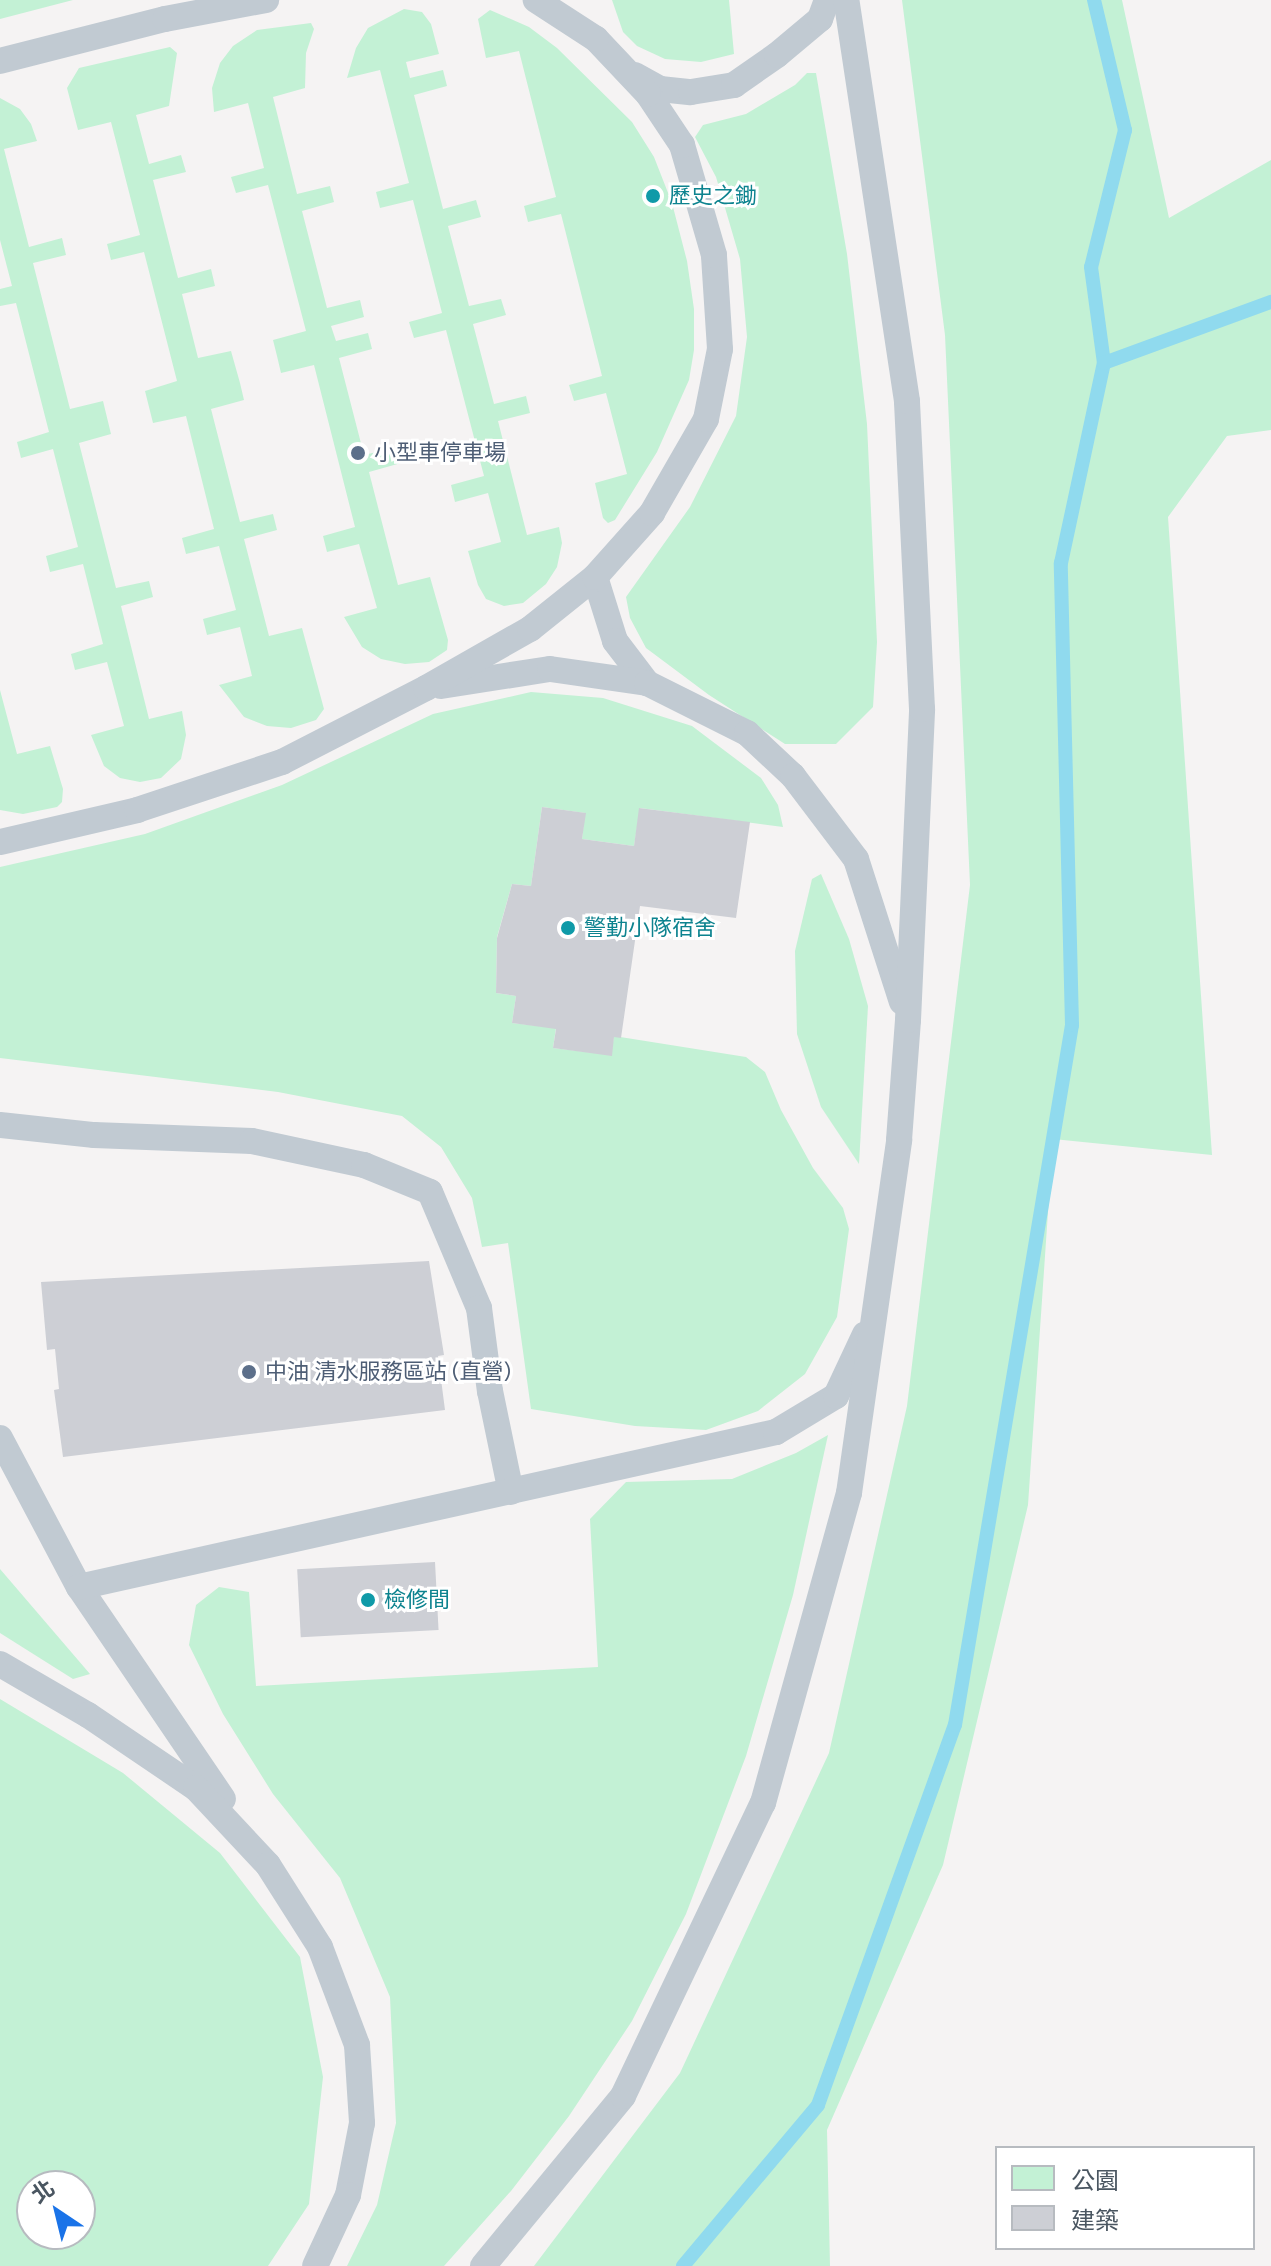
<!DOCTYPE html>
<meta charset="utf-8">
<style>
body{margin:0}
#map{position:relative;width:1271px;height:2266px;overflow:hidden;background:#f5f3f3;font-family:Figtree,"Noto Sans TC",sans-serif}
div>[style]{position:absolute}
.green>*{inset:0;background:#c3f1d5}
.stream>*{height:14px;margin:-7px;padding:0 7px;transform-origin:7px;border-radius:7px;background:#90daee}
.building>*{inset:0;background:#cdcfd5;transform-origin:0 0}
.service>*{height:26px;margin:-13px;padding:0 13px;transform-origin:13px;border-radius:13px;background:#c1cad2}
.dots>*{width:22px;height:22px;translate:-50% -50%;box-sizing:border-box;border:4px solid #fff;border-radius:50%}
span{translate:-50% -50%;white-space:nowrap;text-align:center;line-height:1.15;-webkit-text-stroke:6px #fff;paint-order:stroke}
.culture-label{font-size:22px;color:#0d838f}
.left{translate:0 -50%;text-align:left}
.service-label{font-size:22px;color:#4e5e75}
.legend{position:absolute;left:995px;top:2146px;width:260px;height:104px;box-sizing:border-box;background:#fff;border:2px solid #b7bbc0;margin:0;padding:10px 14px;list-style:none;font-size:24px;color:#4a5661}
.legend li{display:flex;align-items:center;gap:16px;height:40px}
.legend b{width:40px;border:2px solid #b7bbc0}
.north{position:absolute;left:16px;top:2170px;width:80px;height:80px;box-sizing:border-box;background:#fff;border:2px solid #b7bbc0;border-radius:50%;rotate:325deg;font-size:22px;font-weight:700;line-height:32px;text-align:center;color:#4a5661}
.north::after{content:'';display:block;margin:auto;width:28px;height:36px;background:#1a73e8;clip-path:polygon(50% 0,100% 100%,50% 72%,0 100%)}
</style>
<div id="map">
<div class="green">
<div style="clip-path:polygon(0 0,73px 0,0 19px)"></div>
<div style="clip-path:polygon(612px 0,729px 0,734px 54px,701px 62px,665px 59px,637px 46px,623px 32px)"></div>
<div style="clip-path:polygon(902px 0,1122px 0,1169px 218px,1271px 160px,1271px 430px,1227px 436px,1168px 517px,1212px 1155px,1053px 1139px,1028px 1505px,943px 1865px,827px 2130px,830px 2266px,534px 2266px,680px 2073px,829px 1753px,907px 1406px,970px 885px,945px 335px)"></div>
<div style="clip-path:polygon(404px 9px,422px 12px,431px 24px,439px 54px,406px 62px,410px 78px,443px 70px,447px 86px,414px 95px,443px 209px,476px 200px,481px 217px,448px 226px,469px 306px,501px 299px,506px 315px,473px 324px,494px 404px,526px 396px,530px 413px,498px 421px,527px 535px,559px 527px,562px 543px,557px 567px,546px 584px,523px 603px,504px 606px,486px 599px,478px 585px,468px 551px,501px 542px,488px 493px,455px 502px,451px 485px,484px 476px,446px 330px,414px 338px,409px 322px,442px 313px,413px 200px,380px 208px,376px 192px,409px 183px,380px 70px,347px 78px,356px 48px,368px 28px)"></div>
<div style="clip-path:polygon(490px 10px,529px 27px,557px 48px,632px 122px,654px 157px,672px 203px,687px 261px,694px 309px,694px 350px,689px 380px,657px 452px,615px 520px,608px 523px,603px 518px,595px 483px,627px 474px,606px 393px,574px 401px,569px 385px,602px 376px,561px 214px,528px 222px,524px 206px,556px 197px,519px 51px,486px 58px,478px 19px)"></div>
<div style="clip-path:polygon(311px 23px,314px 29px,306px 53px,305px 88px,273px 97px,297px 194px,330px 186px,334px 202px,302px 211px,327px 308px,360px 300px,364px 317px,331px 326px,336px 341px,368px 333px,372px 349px,339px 358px,364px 455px,397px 447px,401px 463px,369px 472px,398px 585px,430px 577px,448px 640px,447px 650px,429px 662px,405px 664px,381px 659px,362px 647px,344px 617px,377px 608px,359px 544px,327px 552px,323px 536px,355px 527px,314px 365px,281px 373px,277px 356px,273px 340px,306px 331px,268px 185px,236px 193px,231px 177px,264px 168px,248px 103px,214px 112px,212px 88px,220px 63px,233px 46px,257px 30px)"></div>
<div style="clip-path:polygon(170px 47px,177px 53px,169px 106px,136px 115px,149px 164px,181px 155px,186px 172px,153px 180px,178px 278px,211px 269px,215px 286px,182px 294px,198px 358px,231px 351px,240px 383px,244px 400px,211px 409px,240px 522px,273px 514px,277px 530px,244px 539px,269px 636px,302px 628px,324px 709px,316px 720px,291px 728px,267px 726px,244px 717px,219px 685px,252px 676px,240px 627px,207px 635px,203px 619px,236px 610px,219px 546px,186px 554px,182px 538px,214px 529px,186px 416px,153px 423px,145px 391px,177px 381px,144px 252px,111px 260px,107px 244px,140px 235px,111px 122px,78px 130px,67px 88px,79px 68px)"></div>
<div style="clip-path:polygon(807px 73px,816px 73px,847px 254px,867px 424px,877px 642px,873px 707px,836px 744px,785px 744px,709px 695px,646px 648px,630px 618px,626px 597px,690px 507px,736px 416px,747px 337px,740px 259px,716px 177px,695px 137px,703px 125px,746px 114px,795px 85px)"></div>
<div style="clip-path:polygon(0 98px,20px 109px,31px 124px,37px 141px,4px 149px,29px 247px,62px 238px,66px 255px,33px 263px,70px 409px,103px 401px,111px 434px,79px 443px,116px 588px,149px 581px,153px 597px,121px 606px,149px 719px,182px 711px,186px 735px,181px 759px,161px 778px,140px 782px,120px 778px,104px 766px,91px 735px,124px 726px,107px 662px,75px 670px,71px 654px,103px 644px,83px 564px,50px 572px,46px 556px,78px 547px,53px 449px,21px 458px,17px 442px,49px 432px,16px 303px,0 306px,0 289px,12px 286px,0 240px)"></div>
<div style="clip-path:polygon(0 690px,17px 754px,50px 746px,63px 789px,62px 802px,57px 807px,23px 814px,0 810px)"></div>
<div style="clip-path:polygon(531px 692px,603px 698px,692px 726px,761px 778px,778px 805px,783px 827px,640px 808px,634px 846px,582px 839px,585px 813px,542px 807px,531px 886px,512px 884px,497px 937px,496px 993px,516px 996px,512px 1023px,556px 1028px,553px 1048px,611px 1055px,614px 1036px,746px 1057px,765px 1072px,781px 1110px,813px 1168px,843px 1208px,849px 1229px,837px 1317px,805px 1374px,758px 1411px,706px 1430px,635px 1426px,531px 1409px,508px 1243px,482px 1247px,472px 1198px,441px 1147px,402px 1116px,278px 1092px,0 1058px,0 867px,145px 834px,282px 785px,433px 714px)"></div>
<div style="clip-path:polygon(821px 874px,849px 939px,868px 1006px,859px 1164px,821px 1107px,797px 1034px,795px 951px,812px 879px)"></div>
<div style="clip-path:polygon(828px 1435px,793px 1595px,746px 1756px,686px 1914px,632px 2021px,569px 2116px,511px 2191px,444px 2266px,347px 2266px,377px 2205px,396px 2123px,390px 1997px,340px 1878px,273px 1794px,223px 1714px,189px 1645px,196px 1605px,219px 1587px,249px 1592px,256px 1686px,598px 1667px,590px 1519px,626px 1482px,732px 1479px,796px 1453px)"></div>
<div style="clip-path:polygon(0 1569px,90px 1674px,73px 1679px,0 1633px)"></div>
<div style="clip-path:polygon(evenodd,0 1699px,123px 1773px,220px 1853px,300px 1957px,323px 2077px,309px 2204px,268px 2266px,0 2266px,0 1699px,32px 2186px,80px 2186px,80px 2234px,32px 2234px,32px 2186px)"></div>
</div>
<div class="stream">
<div style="left:1094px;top:0;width:134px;rotate:76.6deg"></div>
<div style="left:1125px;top:130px;width:141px;rotate:103.9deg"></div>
<div style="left:1091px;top:267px;width:97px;rotate:82.3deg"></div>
<div style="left:683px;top:2266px;width:210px;rotate:-50deg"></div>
<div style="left:818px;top:2105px;width:404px;rotate:-70.2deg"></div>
<div style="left:955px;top:1725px;width:710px;rotate:-80.51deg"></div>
<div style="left:1072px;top:1025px;width:462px;rotate:-91.4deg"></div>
<div style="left:1061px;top:563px;width:205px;rotate:-77.9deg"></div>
<div style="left:1104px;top:363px;width:178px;rotate:-20.1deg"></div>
</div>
<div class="building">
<div style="clip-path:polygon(542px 807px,586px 813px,582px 839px,634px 846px,639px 808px,750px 822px,736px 918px,640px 906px,621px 1038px,614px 1037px,612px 1056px,553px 1048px,556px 1029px,512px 1023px,516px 996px,496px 993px,497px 938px,512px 884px,531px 886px)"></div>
<div style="clip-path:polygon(429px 1261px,444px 1355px,438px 1356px,445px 1410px,63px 1457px,54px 1390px,59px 1389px,55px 1349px,47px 1350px,41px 1282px)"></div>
<div style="left:435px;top:1562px;width:68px;height:138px;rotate:87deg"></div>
</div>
<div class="service">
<div style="left:0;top:61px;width:170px;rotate:-14.3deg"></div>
<div style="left:165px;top:19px;width:103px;rotate:-10.7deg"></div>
<div style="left:635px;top:75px;width:29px;rotate:29deg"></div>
<div style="left:660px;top:89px;width:31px;rotate:6deg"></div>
<div style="left:691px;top:92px;width:44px;rotate:-9.2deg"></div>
<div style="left:734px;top:85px;width:52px;rotate:-34.9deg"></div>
<div style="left:777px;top:55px;width:56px;rotate:-39.9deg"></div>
<div style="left:820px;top:19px;width:20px;rotate:-70deg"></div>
<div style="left:595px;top:577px;width:67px;rotate:72.6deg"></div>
<div style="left:615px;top:641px;width:53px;rotate:52.7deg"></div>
<div style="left:441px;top:686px;width:110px;rotate:-8.9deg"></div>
<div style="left:550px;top:669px;width:98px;rotate:8.2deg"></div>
<div style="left:647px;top:683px;width:112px;rotate:26.6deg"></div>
<div style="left:747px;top:733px;width:63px;rotate:43.1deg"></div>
<div style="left:793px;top:776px;width:104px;rotate:52.8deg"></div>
<div style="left:856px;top:859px;width:150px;rotate:72.2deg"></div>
<div style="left:0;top:842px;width:141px;rotate:-13.1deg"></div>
<div style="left:137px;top:810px;width:153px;rotate:-18.3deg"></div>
<div style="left:282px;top:762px;width:162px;rotate:-27.2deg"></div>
<div style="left:426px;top:688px;width:120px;rotate:-29.6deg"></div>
<div style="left:530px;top:629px;width:83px;rotate:-38.7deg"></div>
<div style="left:595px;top:577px;width:86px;rotate:-48.3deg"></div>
<div style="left:652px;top:513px;width:108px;rotate:-60.1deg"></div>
<div style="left:706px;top:419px;width:71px;rotate:-78.7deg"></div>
<div style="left:720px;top:349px;width:94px;rotate:-93.7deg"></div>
<div style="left:714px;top:255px;width:115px;rotate:-106.2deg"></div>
<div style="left:682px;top:145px;width:61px;rotate:-123.7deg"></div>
<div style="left:648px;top:94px;width:76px;rotate:-133.4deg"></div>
<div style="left:596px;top:39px;width:72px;rotate:-147deg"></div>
<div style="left:0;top:1125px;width:95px;rotate:6.1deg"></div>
<div style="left:94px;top:1135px;width:158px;rotate:2.2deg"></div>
<div style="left:252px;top:1141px;width:115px;rotate:12.1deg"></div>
<div style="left:364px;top:1165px;width:71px;rotate:22.2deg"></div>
<div style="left:430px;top:1192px;width:126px;rotate:67.1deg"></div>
<div style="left:479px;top:1308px;width:84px;rotate:82.5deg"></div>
<div style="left:490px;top:1391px;width:103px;rotate:78.3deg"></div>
<div style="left:0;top:1438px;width:169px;rotate:62.1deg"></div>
<div style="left:79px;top:1587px;width:256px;rotate:55.8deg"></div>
<div style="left:79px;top:1587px;width:714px;rotate:-12.54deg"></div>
<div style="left:776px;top:1432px;width:70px;rotate:-31deg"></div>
<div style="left:836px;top:1396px;width:68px;rotate:-64.9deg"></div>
<div style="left:0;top:1664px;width:102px;rotate:30.1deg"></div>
<div style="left:88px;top:1715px;width:130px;rotate:34.1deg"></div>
<div style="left:196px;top:1788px;width:105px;rotate:46.9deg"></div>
<div style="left:268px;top:1865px;width:97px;rotate:57.6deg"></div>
<div style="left:320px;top:1947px;width:105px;rotate:69.3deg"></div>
<div style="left:357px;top:2045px;width:78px;rotate:86.3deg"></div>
<div style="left:362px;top:2123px;width:73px;rotate:101deg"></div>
<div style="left:348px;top:2195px;width:78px;rotate:114.9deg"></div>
<div style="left:483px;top:2266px;width:220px;rotate:-50.5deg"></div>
<div style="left:623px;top:2096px;width:325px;rotate:-64.5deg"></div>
<div style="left:763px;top:1803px;width:322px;rotate:-74.5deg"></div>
<div style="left:849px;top:1493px;width:357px;rotate:-81.9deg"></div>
<div style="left:899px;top:1140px;width:120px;rotate:-85.7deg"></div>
<div style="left:908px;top:1020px;width:311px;rotate:-87.4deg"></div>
<div style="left:922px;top:709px;width:308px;rotate:-92.8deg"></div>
<div style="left:907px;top:401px;width:406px;rotate:-98.6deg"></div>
</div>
<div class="dots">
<div style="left:653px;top:196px;background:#0f9aa8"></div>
<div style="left:358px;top:453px;background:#5c6f8a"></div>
<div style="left:568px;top:928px;background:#0f9aa8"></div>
<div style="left:249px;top:1372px;background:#5c6f8a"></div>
<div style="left:368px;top:1600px;background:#0f9aa8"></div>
</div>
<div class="culture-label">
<span class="left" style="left:669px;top:196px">歷史之鋤</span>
<span class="left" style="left:584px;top:928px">警勤小隊宿舍</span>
<span class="left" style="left:384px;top:1600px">檢修間</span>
</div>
<div class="service-label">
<span class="left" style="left:374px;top:453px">小型車停車場</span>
<span class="left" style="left:265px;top:1372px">中油 清水服務區站 (直營)</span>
</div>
<ul class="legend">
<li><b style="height:22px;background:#c3f1d5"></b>公園</li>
<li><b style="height:22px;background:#cdcfd5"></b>建築</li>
</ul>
<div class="north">北</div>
</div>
